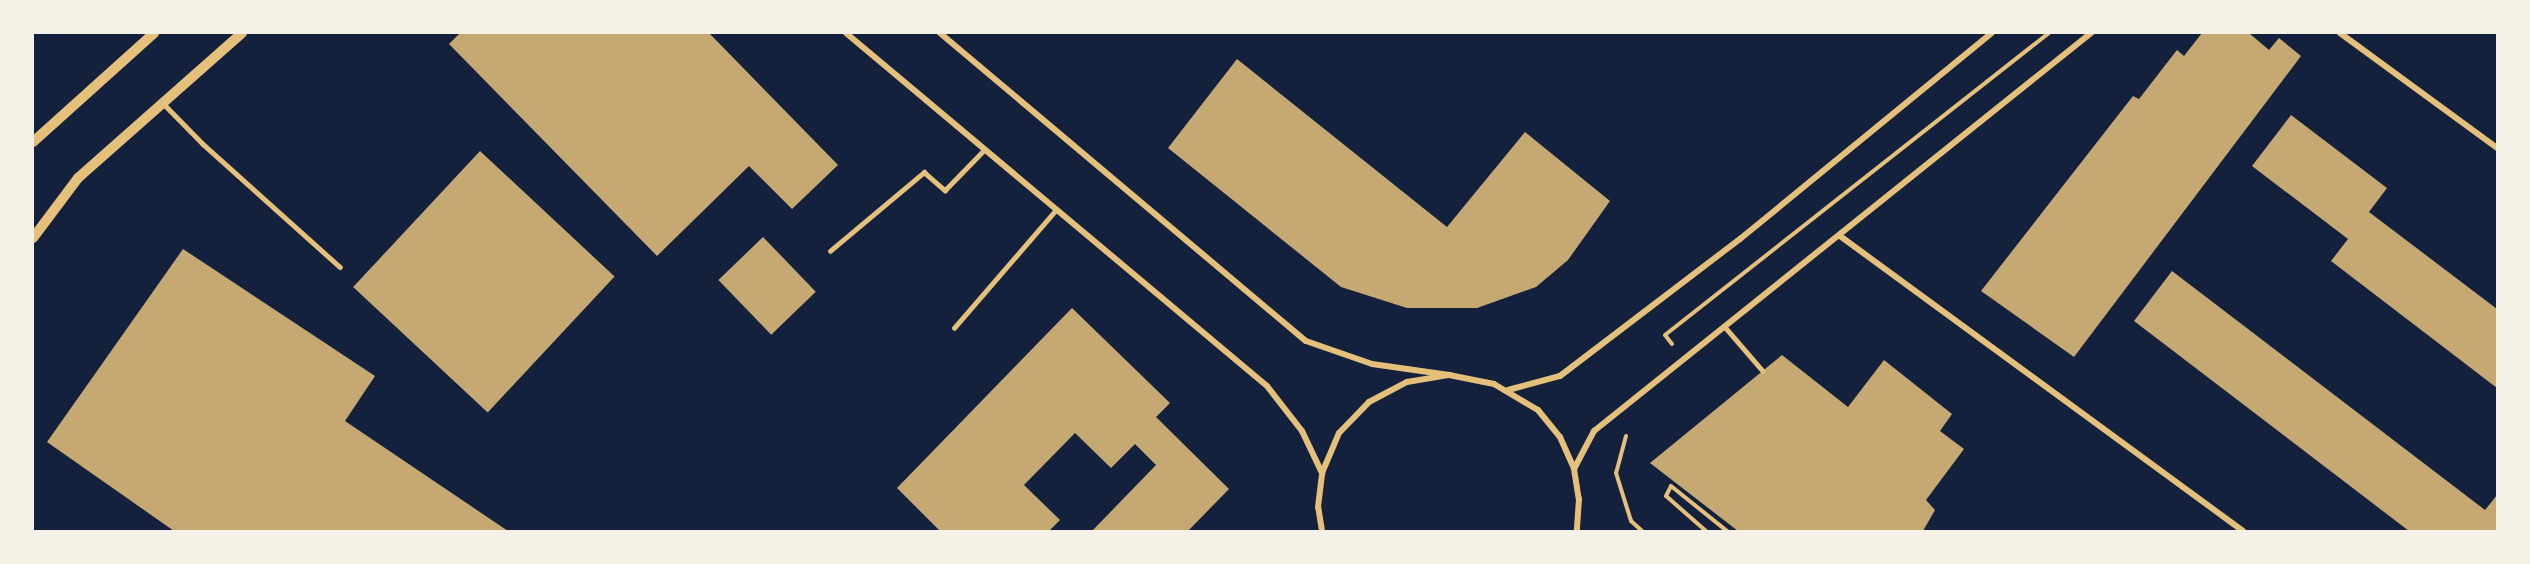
<!DOCTYPE html>
<style>
body{margin:0}
#map{position:relative;width:2530px;height:564px;overflow:hidden;background:#14213d;font-family:"Open Sans",sans-serif}
div>[style]{position:absolute}
.building>*{inset:0;background:#c6a872;transform-origin:0 0}
.path>*{height:4px;margin:-2px;padding:0 2px;transform-origin:2px;border-radius:2px;background:#e5c07b}
.service>*{height:4.5px;margin:-2.25px;padding:0 2.25px;transform-origin:2.25px;border-radius:2.25px;background:#e5c07b}
.minor>*{height:6px;margin:-3px;padding:0 3px;transform-origin:3px;border-radius:3px;background:#e5c07b}
.tertiary>*{height:10px;margin:-5px;padding:0 5px;transform-origin:5px;border-radius:5px;background:#e5c07b}
span{translate:-50% -50%;white-space:nowrap;text-align:center;line-height:1.15;-webkit-text-stroke:4.5px #f6f1e7;paint-order:stroke}
.frame{position:absolute;inset:0;border:34px solid #f6f1e7;pointer-events:none}
</style>
<div id="map">
<div class="building">
<div style="clip-path:polygon(460px 33px,709px 33px,838px 165px,792px 209px,749px 166px,657px 256px,449px 44px)"></div>
<div style="clip-path:polygon(2202px 33px,2249px 33px,2269px 50px,2279px 38px,2301px 56px,2074px 357px,1981px 291px,2133px 96px,2139px 99px,2177px 50px,2184px 56px)"></div>
<div style="clip-path:polygon(1237px 59px,1447px 227px,1525px 132px,1610px 201px,1568px 260px,1536px 287px,1477px 308px,1407px 308px,1341px 287px,1168px 148px)"></div>
<div style="clip-path:polygon(2291px 115px,2387px 188px,2369px 212px,2497px 309px,2497px 388px,2331px 261px,2348px 239px,2252px 166px)"></div>
<div style="left:480px;top:151px;width:184px;height:186px;rotate:43deg"></div>
<div style="left:763px;top:237px;width:76px;height:62px;rotate:46deg"></div>
<div style="clip-path:polygon(183px 249px,375px 376px,345px 421px,508px 531px,174px 531px,47px 442px)"></div>
<div style="clip-path:polygon(2172px 271px,2485px 510px,2497px 495px,2497px 531px,2409px 531px,2134px 321px)"></div>
<div style="clip-path:polygon(1072px 308px,1170px 403px,1156px 417px,1229px 489px,1188px 531px,1092px 531px,1156px 465px,1135px 444px,1111px 468px,1075px 433px,1024px 485px,1060px 520px,1049px 531px,940px 531px,897px 488px)"></div>
<div style="clip-path:polygon(1782px 355px,1848px 407px,1884px 360px,1952px 414px,1940px 431px,1964px 449px,1926px 500px,1935px 510px,1923px 531px,1738px 531px,1650px 463px)"></div>
</div>
<div class="path">
<div style="left:1672px;top:344px;width:11px;rotate:-128deg"></div>
<div style="left:1665px;top:335px;width:489px;rotate:-38.2deg"></div>
<div style="left:1626px;top:436px;width:38px;rotate:105deg"></div>
<div style="left:1616px;top:473px;width:50px;rotate:72.6deg"></div>
<div style="left:1631px;top:521px;width:15px;rotate:42deg"></div>
<div style="left:1706px;top:531px;width:53px;rotate:-138.8deg"></div>
<div style="left:1666px;top:496px;width:11px;rotate:-63deg"></div>
<div style="left:1671px;top:486px;width:72px;rotate:38.8deg"></div>
</div>
<div class="service">
<div style="left:163px;top:103px;width:57px;rotate:45.7deg"></div>
<div style="left:203px;top:144px;width:184px;rotate:41.9deg"></div>
<div style="left:830px;top:251px;width:123px;rotate:-40deg"></div>
<div style="left:924px;top:172px;width:28px;rotate:41deg"></div>
<div style="left:945px;top:190px;width:56px;rotate:-45.7deg"></div>
<div style="left:1725px;top:327px;width:58px;rotate:49.2deg"></div>
<div style="left:954px;top:328px;width:155px;rotate:-49.2deg"></div>
</div>
<div class="minor">
<div style="left:846px;top:33px;width:549px;rotate:39.98deg"></div>
<div style="left:1267px;top:386px;width:57px;rotate:52.1deg"></div>
<div style="left:1302px;top:431px;width:47px;rotate:64.5deg"></div>
<div style="left:940px;top:33px;width:478px;rotate:40.1deg"></div>
<div style="left:1306px;top:341px;width:70px;rotate:19.2deg"></div>
<div style="left:1372px;top:364px;width:78px;rotate:8.1deg"></div>
<div style="left:2340px;top:33px;width:195px;rotate:36.2deg"></div>
<div style="left:1840px;top:236px;width:499px;rotate:36.2deg"></div>
<div style="left:1508px;top:390px;width:54px;rotate:-15.1deg"></div>
<div style="left:1560px;top:376px;width:226px;rotate:-37.3deg"></div>
<div style="left:1740px;top:239px;width:325px;rotate:-39.3deg"></div>
<div style="left:1574px;top:469px;width:43px;rotate:-62.2deg"></div>
<div style="left:1594px;top:431px;width:637px;rotate:-38.69deg"></div>
<div style="left:1322px;top:531px;width:24px;rotate:-99deg"></div>
<div style="left:1318px;top:507px;width:34px;rotate:-83deg"></div>
<div style="left:1322px;top:473px;width:43px;rotate:-67deg"></div>
<div style="left:1339px;top:433px;width:43px;rotate:-45.9deg"></div>
<div style="left:1369px;top:402px;width:43px;rotate:-27.8deg"></div>
<div style="left:1407px;top:382px;width:43px;rotate:-9.5deg"></div>
<div style="left:1449px;top:375px;width:46px;rotate:11.3deg"></div>
<div style="left:1494px;top:384px;width:51px;rotate:30.6deg"></div>
<div style="left:1538px;top:410px;width:35px;rotate:51deg"></div>
<div style="left:1560px;top:437px;width:35px;rotate:66deg"></div>
<div style="left:1574px;top:469px;width:30px;rotate:81deg"></div>
<div style="left:1579px;top:499px;width:32px;rotate:94deg"></div>
</div>
<div class="tertiary">
<div style="left:33px;top:142px;width:163px;rotate:-42deg"></div>
<div style="left:33px;top:238px;width:75px;rotate:-53.1deg"></div>
<div style="left:78px;top:178px;width:219px;rotate:-41.5deg"></div>
</div>
<div class="frame"></div>
</div>
